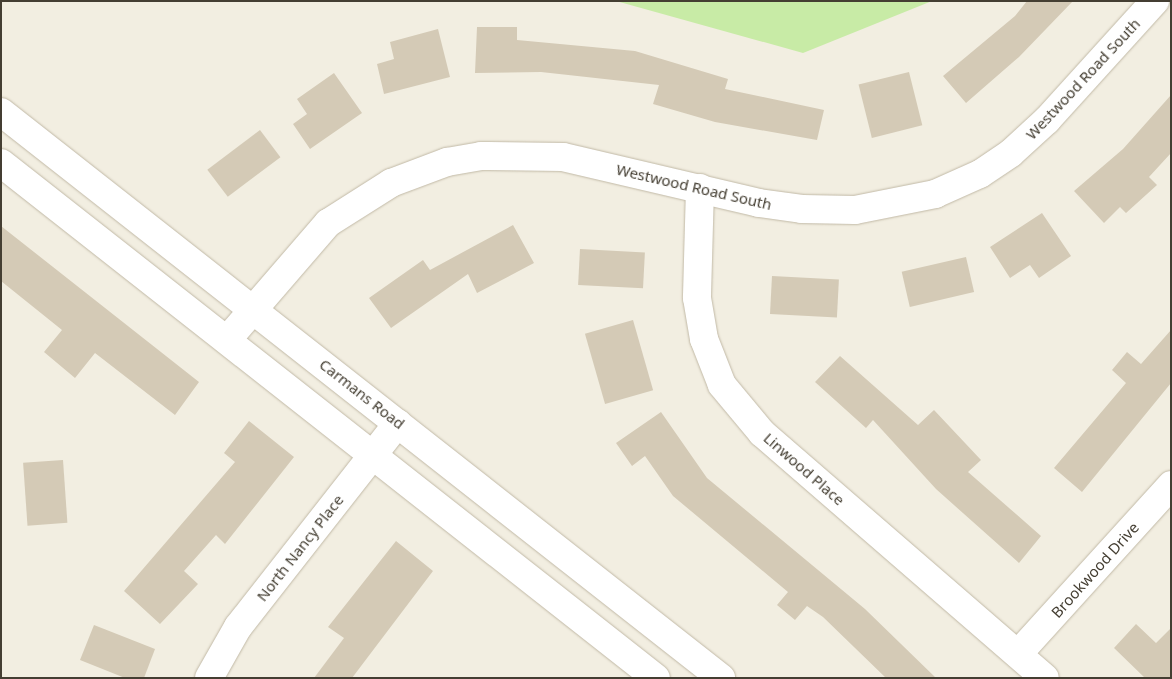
<!DOCTYPE html>
<style>
body{margin:0}
#map{position:relative;width:1172px;height:679px;overflow:hidden;background:#f2eee1;font-family:"Noto Sans",sans-serif}
div>[style]{position:absolute}
.green>*{inset:0;background:#c8eba6}
.building>*{inset:0;background:#d4cab6;transform-origin:0 0}
.roads{filter:drop-shadow(0 0 1px #c1b9a6) drop-shadow(0 0 1px #c1b9a6)}
.minor>*{height:28px;margin:-14px;padding:0 14px;transform-origin:14px;border-radius:14px;background:#fff}
span{translate:-50% -50%;white-space:nowrap;text-align:center;line-height:1.15;-webkit-text-stroke:5px #fff;paint-order:stroke}
.street-label{font-size:15px;color:#443e32}
.frame{position:absolute;inset:0;border:2px solid #443e32;pointer-events:none}
</style>
<div id="map">
<div class="green">
<div style="clip-path:polygon(616px 1px,932px 1px,803px 53px)"></div>
</div>
<div class="building">
<div style="clip-path:polygon(1027px 1px,1073px 1px,1019px 57px,966px 103px,943px 76px,1015px 16px)"></div>
<div style="clip-path:polygon(477px 27px,517px 27px,517px 40px,635px 51px,728px 79px,725px 89px,824px 110px,817px 140px,715px 122px,653px 104px,659px 85px,541px 72px,475px 73px)"></div>
<div style="clip-path:polygon(438px 29px,450px 77px,384px 94px,377px 64px,394px 59px,390px 42px)"></div>
<div style="left:909px;top:72px;width:55px;height:52px;rotate:76deg"></div>
<div style="clip-path:polygon(334px 73px,362px 113px,310px 149px,293px 124px,307px 114px,297px 99px)"></div>
<div style="clip-path:polygon(1171px 95px,1171px 153px,1149px 177px,1157px 185px,1126px 213px,1120px 207px,1104px 223px,1074px 191px,1123px 149px)"></div>
<div style="left:260px;top:130px;width:34px;height:66px;rotate:53deg"></div>
<div style="clip-path:polygon(1042px 213px,1071px 256px,1039px 278px,1030px 265px,1010px 278px,990px 247px)"></div>
<div style="clip-path:polygon(513px 225px,534px 263px,477px 293px,468px 274px,391px 328px,369px 298px,423px 260px,430px 270px)"></div>
<div style="clip-path:polygon(1px 226px,199px 382px,175px 415px,95px 353px,75px 378px,44px 352px,62px 330px,1px 281px)"></div>
<div style="left:580px;top:249px;width:65px;height:36px;rotate:3deg"></div>
<div style="left:966px;top:257px;width:36px;height:66px;rotate:77deg"></div>
<div style="left:772px;top:276px;width:67px;height:38px;rotate:3deg"></div>
<div style="left:633px;top:320px;width:73px;height:50px;rotate:74deg"></div>
<div style="clip-path:polygon(1171px 330px,1171px 383px,1082px 492px,1054px 468px,1126px 383px,1112px 370px,1127px 352px,1141px 364px)"></div>
<div style="clip-path:polygon(840px 356px,918px 425px,934px 410px,981px 460px,968px 472px,1041px 536px,1019px 563px,936px 489px,873px 420px,866px 428px,815px 382px)"></div>
<div style="clip-path:polygon(661px 412px,707px 478px,865px 609px,936px 678px,886px 678px,823px 617px,807px 606px,795px 620px,777px 605px,788px 592px,673px 496px,645px 456px,632px 466px,616px 443px)"></div>
<div style="clip-path:polygon(249px 421px,294px 457px,225px 544px,216px 535px,184px 571px,198px 584px,160px 624px,124px 591px,235px 462px,224px 453px)"></div>
<div style="left:63px;top:460px;width:63px;height:40px;rotate:86deg"></div>
<div style="clip-path:polygon(396px 541px,433px 571px,352px 678px,314px 678px,344px 638px,328px 627px)"></div>
<div style="clip-path:polygon(1136px 624px,1156px 643px,1171px 628px,1171px 678px,1145px 678px,1114px 648px)"></div>
<div style="clip-path:polygon(94px 625px,155px 649px,144px 678px,125px 678px,80px 660px)"></div>
</div>
<div class="roads">
<div class="minor">
<div style="left:1px;top:112px;width:916px;rotate:38.17deg"></div>
<div style="left:1px;top:163px;width:833px;rotate:38.18deg"></div>
<div style="left:700px;top:188px;width:110px;rotate:91.6deg"></div>
<div style="left:697px;top:298px;width:42px;rotate:80.3deg"></div>
<div style="left:704px;top:339px;width:49px;rotate:68.6deg"></div>
<div style="left:722px;top:385px;width:62px;rotate:50.2deg"></div>
<div style="left:762px;top:433px;width:374px;rotate:40.9deg"></div>
<div style="left:227px;top:340px;width:155px;rotate:-49.2deg"></div>
<div style="left:328px;top:223px;width:75px;rotate:-32.4deg"></div>
<div style="left:391px;top:183px;width:60px;rotate:-20.6deg"></div>
<div style="left:447px;top:162px;width:35px;rotate:-10deg"></div>
<div style="left:481px;top:156px;width:82px;rotate:0.7deg"></div>
<div style="left:563px;top:157px;width:201px;rotate:13.2deg"></div>
<div style="left:759px;top:203px;width:43px;rotate:7.9deg"></div>
<div style="left:802px;top:209px;width:53px;rotate:1.1deg"></div>
<div style="left:855px;top:210px;width:82px;rotate:-11.3deg"></div>
<div style="left:935px;top:194px;width:49px;rotate:-24deg"></div>
<div style="left:980px;top:174px;width:37px;rotate:-34deg"></div>
<div style="left:1011px;top:153px;width:49px;rotate:-42.5deg"></div>
<div style="left:1047px;top:120px;width:161px;rotate:-47.8deg"></div>
<div style="left:1018px;top:654px;width:228px;rotate:-47.8deg"></div>
<div style="left:209px;top:678px;width:59px;rotate:-60.4deg"></div>
<div style="left:238px;top:627px;width:259px;rotate:-51.9deg"></div>
</div>
</div>
<div class="street-label">
<span style="left:1083px;top:79px;rotate:-47deg">Westwood Road South</span>
<span style="left:694px;top:187px;rotate:13deg">Westwood Road South</span>
<span style="left:362px;top:394px;rotate:38deg">Carmans Road</span>
<span style="left:804px;top:469px;rotate:41deg">Linwood Place</span>
<span style="left:300px;top:548px;rotate:-52deg">North Nancy Place</span>
<span style="left:1095px;top:570px;rotate:-48deg">Brookwood Drive</span>
</div>
<div class="frame"></div>
</div>
